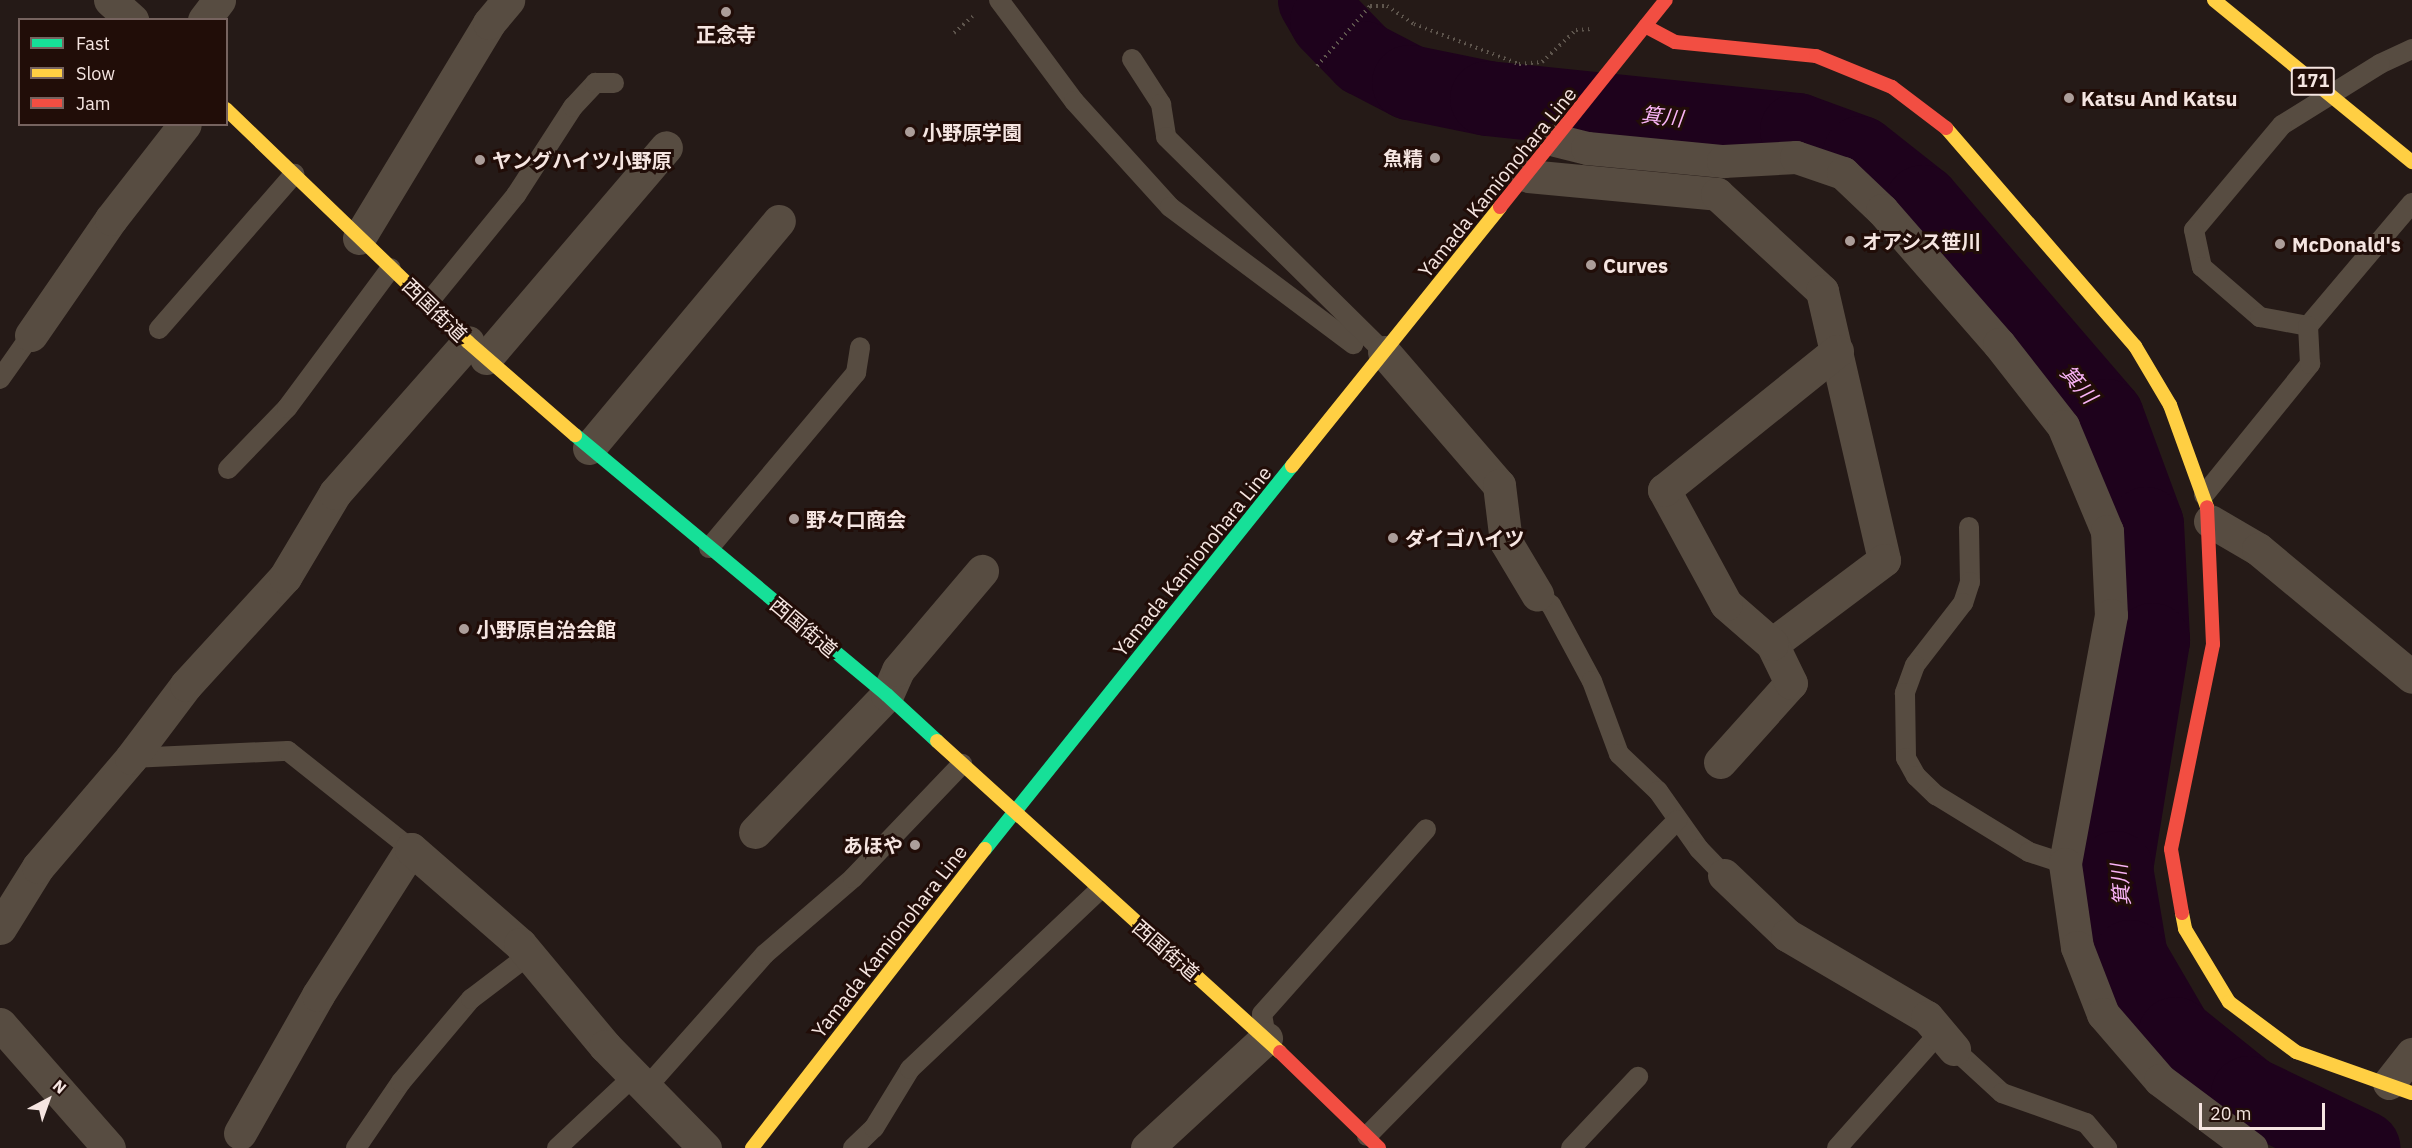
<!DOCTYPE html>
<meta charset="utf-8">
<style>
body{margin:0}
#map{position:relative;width:2412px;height:1148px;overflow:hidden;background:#251a17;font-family:"IBM Plex Sans","Noto Sans JP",sans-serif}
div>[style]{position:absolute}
.river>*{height:75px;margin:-37.5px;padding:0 37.5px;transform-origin:37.5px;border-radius:37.5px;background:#1e021c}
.path>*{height:4px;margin-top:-2px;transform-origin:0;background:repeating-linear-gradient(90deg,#5e554d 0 1.5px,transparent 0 6px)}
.lane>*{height:20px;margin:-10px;padding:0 10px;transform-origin:10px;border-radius:10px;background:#574c41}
.street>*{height:33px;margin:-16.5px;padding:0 16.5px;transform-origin:16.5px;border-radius:16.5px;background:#574c41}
.fast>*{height:14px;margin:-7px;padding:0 7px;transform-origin:7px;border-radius:7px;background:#16e098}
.slow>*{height:14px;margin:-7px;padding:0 7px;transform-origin:7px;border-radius:7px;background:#ffcf43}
.jam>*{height:14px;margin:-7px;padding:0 7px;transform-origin:7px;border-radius:7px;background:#f24e42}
.dots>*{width:16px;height:16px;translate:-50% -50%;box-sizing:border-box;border:3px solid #210d08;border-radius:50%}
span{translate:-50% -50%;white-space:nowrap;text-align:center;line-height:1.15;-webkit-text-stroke:6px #210d08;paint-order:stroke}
.shield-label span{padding:2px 4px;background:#210d08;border:2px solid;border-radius:4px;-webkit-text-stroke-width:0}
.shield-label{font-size:18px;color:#f5e5e1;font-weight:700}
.poi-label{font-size:20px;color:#f5e5e1;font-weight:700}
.left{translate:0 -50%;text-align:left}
.right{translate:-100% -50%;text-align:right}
.street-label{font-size:20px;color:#f5e5e1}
.water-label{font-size:21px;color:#f9b3f5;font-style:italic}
.legend{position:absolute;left:18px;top:18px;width:210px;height:108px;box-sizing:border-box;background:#210d08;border:2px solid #76635f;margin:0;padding:8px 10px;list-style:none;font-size:18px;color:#f5e5e1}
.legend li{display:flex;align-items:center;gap:12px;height:30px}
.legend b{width:30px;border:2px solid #76635f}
.north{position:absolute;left:18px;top:1070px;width:60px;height:60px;-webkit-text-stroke:4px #210d08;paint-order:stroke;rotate:41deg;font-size:16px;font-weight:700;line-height:24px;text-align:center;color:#f5e5e1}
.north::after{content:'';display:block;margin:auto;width:21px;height:27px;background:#f5e5e1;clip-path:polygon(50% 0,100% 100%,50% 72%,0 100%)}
.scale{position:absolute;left:2199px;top:1103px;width:126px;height:27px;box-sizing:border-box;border:3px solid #f5e5e1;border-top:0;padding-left:8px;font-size:18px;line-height:21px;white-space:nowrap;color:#f5e5e1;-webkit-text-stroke:4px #210d08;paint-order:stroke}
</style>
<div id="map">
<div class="river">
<div style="left:1315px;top:0;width:24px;rotate:60deg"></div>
<div style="left:1327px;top:21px;width:52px;rotate:45.8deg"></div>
<div style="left:1363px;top:58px;width:52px;rotate:27.6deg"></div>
<div style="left:1409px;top:82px;width:80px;rotate:11.6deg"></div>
<div style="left:1487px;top:98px;width:312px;rotate:5.9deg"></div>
<div style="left:1797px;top:130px;width:67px;rotate:20.1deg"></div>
<div style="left:1860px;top:153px;width:79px;rotate:38.3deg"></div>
<div style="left:1922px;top:202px;width:282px;rotate:49.3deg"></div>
<div style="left:2106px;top:416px;width:115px;rotate:69.7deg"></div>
<div style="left:2146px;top:524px;width:116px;rotate:87deg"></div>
<div style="left:2152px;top:640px;width:231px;rotate:99.2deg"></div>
<div style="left:2115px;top:868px;width:90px;rotate:80.4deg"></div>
<div style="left:2130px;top:957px;width:89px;rotate:59.7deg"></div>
<div style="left:2175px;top:1034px;width:94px;rotate:38.9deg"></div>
<div style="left:2248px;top:1093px;width:127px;rotate:25.6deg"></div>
</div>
<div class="path">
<div style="left:954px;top:33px;width:25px;rotate:-42deg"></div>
<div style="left:1317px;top:66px;width:80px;rotate:-48.5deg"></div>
<div style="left:1370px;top:6px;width:17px"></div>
<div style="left:1387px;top:6px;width:32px;rotate:34deg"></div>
<div style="left:1414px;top:24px;width:112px;rotate:20.9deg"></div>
<div style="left:1519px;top:64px;width:23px;rotate:-5deg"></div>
<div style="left:1542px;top:62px;width:47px;rotate:-43.3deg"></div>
<div style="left:1576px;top:30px;width:16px;rotate:-4deg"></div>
</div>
<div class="lane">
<div style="left:999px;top:0;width:126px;rotate:53.4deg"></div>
<div style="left:1074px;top:101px;width:143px;rotate:47.8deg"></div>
<div style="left:1170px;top:207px;width:229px;rotate:36.8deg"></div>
<div style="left:2412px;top:49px;width:35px;rotate:155deg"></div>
<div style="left:2380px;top:64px;width:115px;rotate:148.1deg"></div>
<div style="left:2282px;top:125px;width:137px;rotate:130deg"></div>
<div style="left:2194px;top:230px;width:38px;rotate:78deg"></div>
<div style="left:2202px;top:267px;width:77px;rotate:40.8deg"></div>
<div style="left:2260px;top:317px;width:49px;rotate:10.6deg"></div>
<div style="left:2308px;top:326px;width:161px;rotate:-49.8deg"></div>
<div style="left:1132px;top:59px;width:54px;rotate:57.2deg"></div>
<div style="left:1161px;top:104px;width:33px;rotate:81deg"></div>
<div style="left:1166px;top:137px;width:306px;rotate:44.6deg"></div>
<div style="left:428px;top:303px;width:139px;rotate:-50.8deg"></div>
<div style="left:516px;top:195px;width:105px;rotate:-57.1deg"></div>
<div style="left:573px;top:107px;width:33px;rotate:-47deg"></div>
<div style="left:595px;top:83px;width:19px"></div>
<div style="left:159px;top:329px;width:206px;rotate:-48.9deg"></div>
<div style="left:0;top:379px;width:54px;rotate:-54.8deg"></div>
<div style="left:228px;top:469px;width:85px;rotate:-46deg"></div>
<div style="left:287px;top:408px;width:174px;rotate:-53.4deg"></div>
<div style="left:2204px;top:495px;width:169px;rotate:-51deg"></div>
<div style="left:2310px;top:364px;width:38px;rotate:-93deg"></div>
<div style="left:1969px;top:527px;width:55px;rotate:89deg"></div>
<div style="left:1970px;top:582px;width:22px;rotate:108deg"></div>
<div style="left:1963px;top:603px;width:78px;rotate:127.7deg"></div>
<div style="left:1915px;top:665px;width:30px;rotate:110deg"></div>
<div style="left:1905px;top:693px;width:65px;rotate:89.1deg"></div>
<div style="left:1906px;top:758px;width:21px;rotate:61deg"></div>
<div style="left:1916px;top:776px;width:28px;rotate:44deg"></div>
<div style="left:1936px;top:795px;width:109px;rotate:31.5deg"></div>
<div style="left:2029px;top:852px;width:38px;rotate:18deg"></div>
<div style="left:709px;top:548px;width:229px;rotate:-50deg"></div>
<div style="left:856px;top:373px;width:26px;rotate:-81deg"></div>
<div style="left:1537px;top:594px;width:18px;rotate:38deg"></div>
<div style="left:1551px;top:605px;width:86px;rotate:61.7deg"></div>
<div style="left:1592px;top:681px;width:78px;rotate:69.7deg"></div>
<div style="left:1619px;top:754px;width:54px;rotate:43.5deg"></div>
<div style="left:1658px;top:791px;width:71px;rotate:54.7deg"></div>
<div style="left:1699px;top:849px;width:36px;rotate:46deg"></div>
<div style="left:131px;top:758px;width:157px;rotate:-2.6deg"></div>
<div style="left:288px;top:751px;width:157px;rotate:38.5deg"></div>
<div style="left:1266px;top:1037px;width:23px;rotate:-100deg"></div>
<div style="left:1262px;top:1014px;width:247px;rotate:-48.4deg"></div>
<div style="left:1954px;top:1049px;width:65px;rotate:42.5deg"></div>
<div style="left:2002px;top:1093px;width:89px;rotate:19.7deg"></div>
<div style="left:2086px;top:1123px;width:33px;rotate:50deg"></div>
<div style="left:646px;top:1088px;width:179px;rotate:-48.4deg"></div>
<div style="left:765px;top:954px;width:116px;rotate:-40.8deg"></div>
<div style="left:853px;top:878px;width:158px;rotate:-46.3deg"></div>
<div style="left:1367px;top:1136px;width:443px;rotate:-45.5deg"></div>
<div style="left:356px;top:1148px;width:80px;rotate:-55.7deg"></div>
<div style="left:401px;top:1082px;width:109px;rotate:-49.9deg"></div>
<div style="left:471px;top:999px;width:73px;rotate:-37.2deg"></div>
<div style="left:557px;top:1148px;width:105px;rotate:-43.1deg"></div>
<div style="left:853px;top:1148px;width:29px;rotate:-44deg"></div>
<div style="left:874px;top:1128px;width:69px;rotate:-58.6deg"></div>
<div style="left:910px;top:1069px;width:259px;rotate:-43.4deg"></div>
<div style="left:1571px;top:1148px;width:98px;rotate:-46.7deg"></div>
<div style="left:1837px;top:1148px;width:155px;rotate:-48.4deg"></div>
</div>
<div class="street">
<div style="left:110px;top:0;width:30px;rotate:42deg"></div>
<div style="left:204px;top:20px;width:25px;rotate:-53deg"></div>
<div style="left:1555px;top:140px;width:33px;rotate:14deg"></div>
<div style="left:1587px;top:148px;width:137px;rotate:5.5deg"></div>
<div style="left:1723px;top:161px;width:73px;rotate:-3.1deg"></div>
<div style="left:1796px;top:157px;width:50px;rotate:18.8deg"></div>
<div style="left:1843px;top:173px;width:54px;rotate:43.5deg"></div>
<div style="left:1882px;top:210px;width:178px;rotate:48.9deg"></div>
<div style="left:1999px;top:344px;width:104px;rotate:52deg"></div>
<div style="left:2063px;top:426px;width:114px;rotate:67.3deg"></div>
<div style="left:2107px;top:531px;width:84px;rotate:87.3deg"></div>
<div style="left:2111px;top:615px;width:253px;rotate:100.5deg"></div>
<div style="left:2065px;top:864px;width:84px;rotate:81.8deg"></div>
<div style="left:2077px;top:947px;width:72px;rotate:68.8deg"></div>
<div style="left:2103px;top:1014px;width:87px;rotate:49.2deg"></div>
<div style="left:2160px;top:1080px;width:114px;rotate:36.8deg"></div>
<div style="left:1528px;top:176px;width:190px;rotate:5.4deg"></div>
<div style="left:1717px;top:194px;width:143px;rotate:42.7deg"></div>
<div style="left:1822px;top:291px;width:276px;rotate:77deg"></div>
<div style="left:1884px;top:560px;width:140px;rotate:143.1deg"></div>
<div style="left:359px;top:238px;width:251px;rotate:-58.8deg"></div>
<div style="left:489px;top:23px;width:30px;rotate:-50deg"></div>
<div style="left:31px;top:335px;width:141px;rotate:-55.4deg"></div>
<div style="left:111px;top:219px;width:120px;rotate:-52.1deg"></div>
<div style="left:1384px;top:352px;width:176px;rotate:49.2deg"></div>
<div style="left:1499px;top:485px;width:57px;rotate:83deg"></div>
<div style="left:1506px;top:542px;width:61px;rotate:59.2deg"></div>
<div style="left:486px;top:358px;width:277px;rotate:-49.5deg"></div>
<div style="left:589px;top:448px;width:296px;rotate:-50.1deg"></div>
<div style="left:2210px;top:521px;width:56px;rotate:30.3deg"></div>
<div style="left:2258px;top:549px;width:200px;rotate:39.7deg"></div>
<div style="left:1720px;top:762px;width:106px;rotate:-48.1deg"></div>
<div style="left:1791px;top:683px;width:43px;rotate:-116deg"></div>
<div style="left:1772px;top:644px;width:61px;rotate:-139deg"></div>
<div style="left:1726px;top:604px;width:130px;rotate:-118.5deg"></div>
<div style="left:1664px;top:490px;width:222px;rotate:-38.8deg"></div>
<div style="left:755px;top:832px;width:190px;rotate:-46.1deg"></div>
<div style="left:887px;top:695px;width:27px;rotate:-66deg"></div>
<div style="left:898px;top:670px;width:130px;rotate:-49.7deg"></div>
<div style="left:1724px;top:875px;width:87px;rotate:43.6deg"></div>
<div style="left:1787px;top:935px;width:162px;rotate:30.4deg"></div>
<div style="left:1927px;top:1017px;width:42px;rotate:49.8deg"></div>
<div style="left:0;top:928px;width:72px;rotate:-58.1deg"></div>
<div style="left:38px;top:867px;width:143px;rotate:-49.5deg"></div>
<div style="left:131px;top:758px;width:91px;rotate:-53deg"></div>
<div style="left:186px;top:685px;width:147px;rotate:-47.5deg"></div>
<div style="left:285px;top:577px;width:98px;rotate:-59.2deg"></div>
<div style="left:335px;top:493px;width:201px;rotate:-48.6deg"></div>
<div style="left:0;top:1024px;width:165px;rotate:48.7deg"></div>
<div style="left:2389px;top:1083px;width:37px;rotate:-52deg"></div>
<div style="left:240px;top:1133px;width:159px;rotate:-60.5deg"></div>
<div style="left:318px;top:995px;width:173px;rotate:-57.5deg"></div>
<div style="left:411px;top:849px;width:145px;rotate:41.1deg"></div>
<div style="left:520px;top:944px;width:133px;rotate:50.2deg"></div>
<div style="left:605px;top:1046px;width:143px;rotate:45.6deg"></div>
<div style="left:1147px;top:1148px;width:162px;rotate:-42.7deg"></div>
</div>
<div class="fast">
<div style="left:575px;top:435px;width:406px;rotate:39.8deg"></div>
<div style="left:887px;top:695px;width:68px;rotate:42.6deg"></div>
<div style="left:985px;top:849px;width:491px;rotate:-51.3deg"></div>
</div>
<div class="slow">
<div style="left:2214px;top:0;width:256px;rotate:39.3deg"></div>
<div style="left:226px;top:109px;width:336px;rotate:43.9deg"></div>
<div style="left:468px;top:342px;width:142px;rotate:41deg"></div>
<div style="left:1946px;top:128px;width:289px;rotate:49.1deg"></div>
<div style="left:2135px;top:346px;width:69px;rotate:59.3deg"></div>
<div style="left:2170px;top:405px;width:109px;rotate:70.1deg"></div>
<div style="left:1292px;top:466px;width:332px;rotate:-51.2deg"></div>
<div style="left:937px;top:741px;width:463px;rotate:42.2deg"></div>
<div style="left:2182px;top:913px;width:16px;rotate:79deg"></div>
<div style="left:2185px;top:929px;width:85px;rotate:58.9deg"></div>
<div style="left:2229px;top:1002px;width:84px;rotate:36.7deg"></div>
<div style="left:2296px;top:1052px;width:123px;rotate:19.5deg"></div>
<div style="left:752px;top:1148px;width:379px;rotate:-52.1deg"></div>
</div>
<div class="jam">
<div style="left:1645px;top:26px;width:34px;rotate:28deg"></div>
<div style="left:1675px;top:42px;width:142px;rotate:5.7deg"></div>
<div style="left:1816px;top:56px;width:82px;rotate:22.2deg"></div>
<div style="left:1892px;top:87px;width:68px;rotate:37.2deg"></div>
<div style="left:1500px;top:207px;width:265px;rotate:-51.3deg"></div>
<div style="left:2182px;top:913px;width:65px;rotate:-99.8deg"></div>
<div style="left:2171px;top:849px;width:209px;rotate:-78.4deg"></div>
<div style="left:2213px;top:644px;width:137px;rotate:-92.5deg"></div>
<div style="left:1280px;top:1052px;width:138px;rotate:44.1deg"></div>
</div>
<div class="dots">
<div style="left:726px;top:12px;background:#ac9e9a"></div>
<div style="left:2069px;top:98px;background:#ac9e9a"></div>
<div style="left:910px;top:132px;background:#ac9e9a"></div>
<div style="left:1435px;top:158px;background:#ac9e9a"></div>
<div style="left:480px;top:160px;background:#ac9e9a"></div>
<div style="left:1850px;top:241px;background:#ac9e9a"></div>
<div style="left:2280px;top:244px;background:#ac9e9a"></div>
<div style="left:1591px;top:265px;background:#ac9e9a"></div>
<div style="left:794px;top:519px;background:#ac9e9a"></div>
<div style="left:1393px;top:538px;background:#ac9e9a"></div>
<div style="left:464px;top:629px;background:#ac9e9a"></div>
<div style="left:915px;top:845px;background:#ac9e9a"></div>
</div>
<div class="shield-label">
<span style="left:2313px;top:81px">171</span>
</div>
<div class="poi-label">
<span style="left:726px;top:34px">正念寺</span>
<span class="left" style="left:2081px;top:98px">Katsu And Katsu</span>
<span class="left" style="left:922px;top:132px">小野原学園</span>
<span class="right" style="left:1423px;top:158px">魚精</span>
<span class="left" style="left:492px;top:160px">ヤングハイツ小野原</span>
<span class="left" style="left:1862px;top:241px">オアシス笹川</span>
<span class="left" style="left:2292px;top:244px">McDonald's</span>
<span class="left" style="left:1603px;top:265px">Curves</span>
<span class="left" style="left:806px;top:519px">野々口商会</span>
<span class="left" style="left:1405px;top:538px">ダイゴハイツ</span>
<span class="left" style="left:476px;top:629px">小野原自治会館</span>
<span class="right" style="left:903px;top:845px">あほや</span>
</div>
<div class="street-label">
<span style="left:1497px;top:182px;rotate:-51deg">Yamada Kamionohara Line</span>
<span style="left:435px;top:310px;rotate:44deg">西国街道</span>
<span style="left:1192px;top:561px;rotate:-51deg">Yamada Kamionohara Line</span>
<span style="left:804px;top:627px;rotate:40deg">西国街道</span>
<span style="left:889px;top:941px;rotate:-52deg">Yamada Kamionohara Line</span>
<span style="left:1166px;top:950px;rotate:41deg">西国街道</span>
</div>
<div class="water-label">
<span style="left:1662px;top:116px;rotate:6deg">箕川</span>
<span style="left:2079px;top:384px;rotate:49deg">箕川</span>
<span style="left:2120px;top:885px;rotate:-95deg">箕川</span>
</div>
<ul class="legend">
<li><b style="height:8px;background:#16e098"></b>Fast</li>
<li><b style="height:8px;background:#ffcf43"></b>Slow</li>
<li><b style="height:8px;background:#f24e42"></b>Jam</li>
</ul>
<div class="north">N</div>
<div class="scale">20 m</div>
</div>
